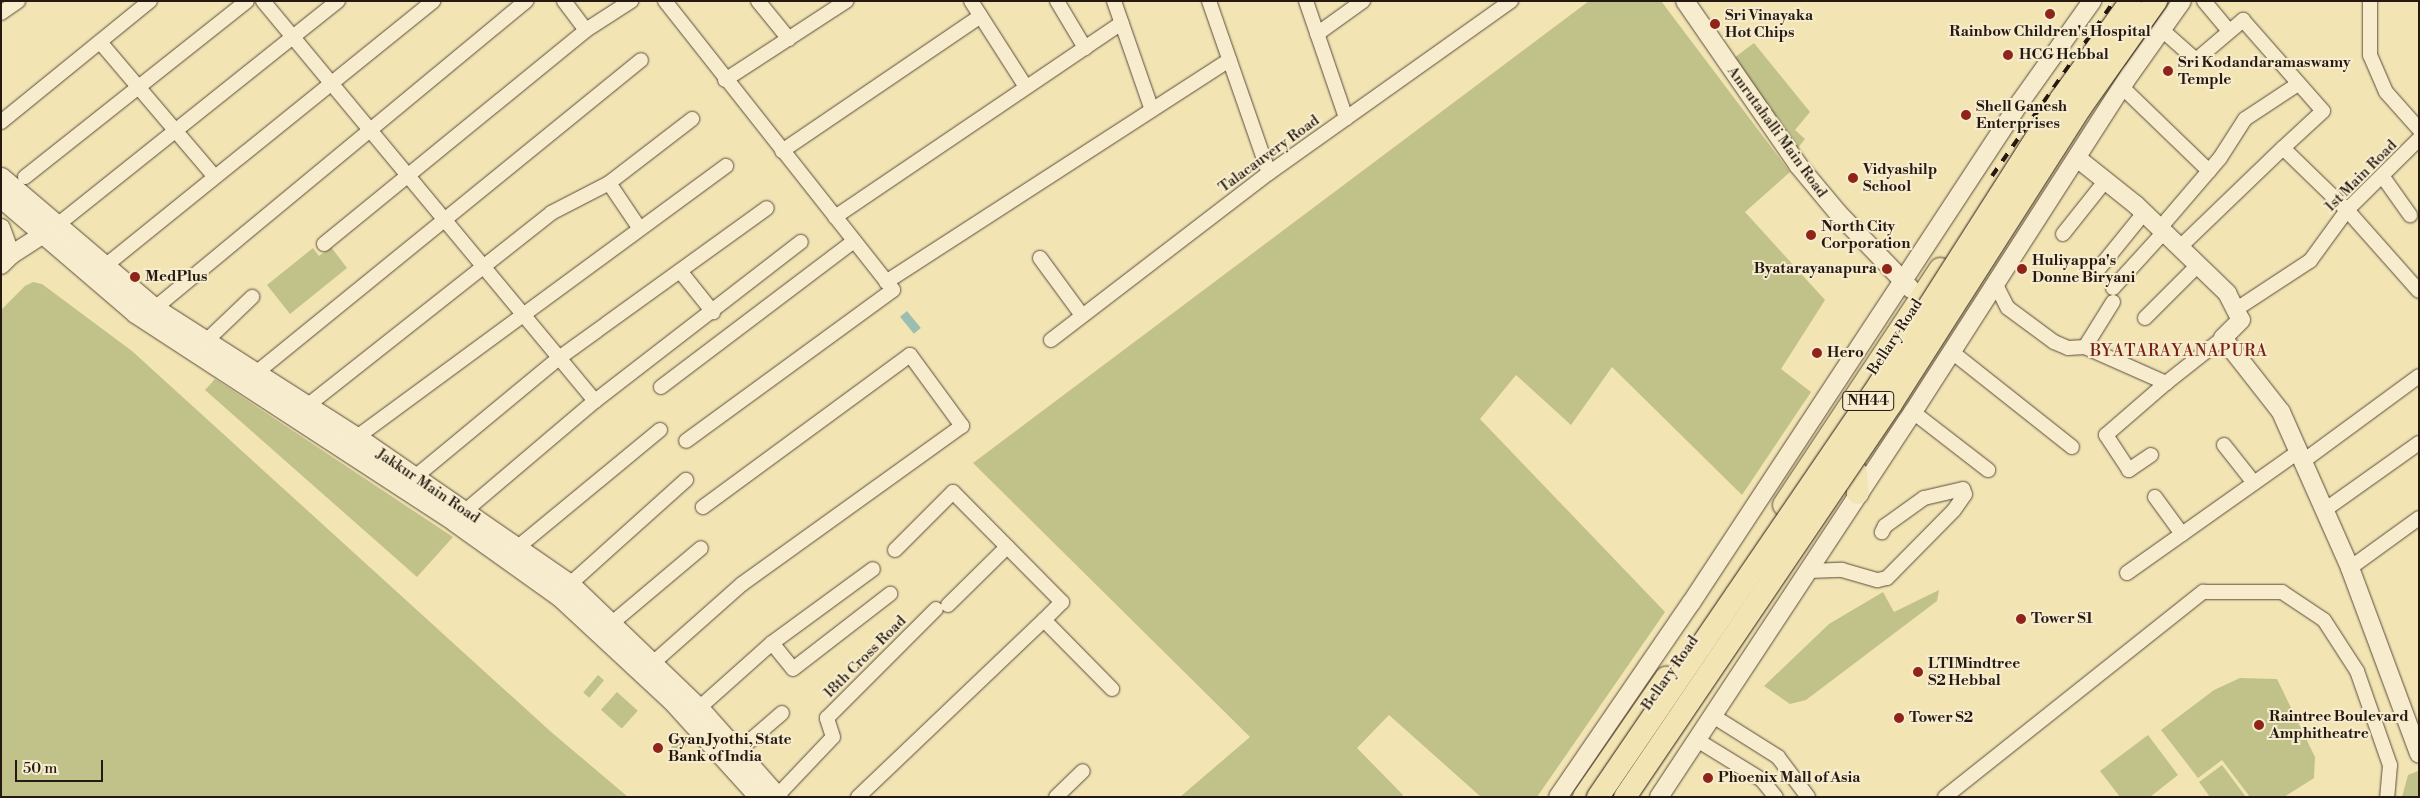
<!DOCTYPE html>
<style>
body{margin:0}
#map{position:relative;width:2420px;height:798px;overflow:hidden;background:#f3e4b4;font-family:"Libre Bodoni",serif}
div>[style]{position:absolute}
.green>*{inset:0;background:#c0c28a;transform-origin:0 0}
.water>*{inset:0;background:#9bbeaf;transform-origin:0 0}
.roads{filter:drop-shadow(0 0 1px #584c3a) drop-shadow(0 0 1px #584c3a)}
.minor>*{height:14px;margin:-7px;padding:0 7px;transform-origin:7px;border-radius:7px;background:#f7edce}
.tertiary>*{height:18px;margin:-9px;padding:0 9px;transform-origin:9px;border-radius:9px;background:#f7edce}
.secondary>*{height:19px;margin:-9.5px;padding:0 9.5px;transform-origin:9.5px;border-radius:9.5px;background:#f7edce}
.trunk>*{height:22px;margin:-11px;padding:0 11px;transform-origin:11px;border-radius:11px;background:#f3e4b4}
.rail>*{height:4px;margin-top:-2px;transform-origin:0;background:repeating-linear-gradient(90deg,#251912 0 9px,transparent 0 18px)}
.bridges{filter:drop-shadow(0 0 1px #251912) drop-shadow(0 0 1px #251912)}
.trunk-bridge>*{height:22px;margin:-11px;padding:0 11px;transform-origin:11px;border-radius:11px;background:#f3e4b4}
.dots>*{width:14px;height:14px;translate:-50% -50%;box-sizing:border-box;border:2px solid #f7edce;border-radius:50%}
span{translate:-50% -50%;white-space:nowrap;text-align:center;line-height:1.15;-webkit-text-stroke:4px #f7edce;paint-order:stroke}
.shield-label span{padding:1px 4px;background:#f7edce;border:1px solid;border-radius:4px;-webkit-text-stroke-width:0}
.shield-label{font-size:14px;color:#251912;font-weight:700}
.poi-label{font-size:15px;color:#251912;font-weight:700}
.left{translate:0 -50%;text-align:left}
.right{translate:-100% -50%;text-align:right}
.street-label{font-size:15px;color:#251912}
.neighbourhood-label{font-size:16px;color:#7a1f14;letter-spacing:1px}
.frame{position:absolute;inset:0;border:2px solid #251912;pointer-events:none}
.scale{position:absolute;left:15px;top:760px;width:88px;height:22px;box-sizing:border-box;border:2px solid #251912;border-top:0;padding-left:6px;font-size:15px;line-height:18px;white-space:nowrap;color:#251912;-webkit-text-stroke:4px #f7edce;paint-order:stroke}
</style>
<div id="map">
<div class="green">
<div style="clip-path:polygon(1589px 1px,1661px 1px,1790px 172px,1745px 212px,1825px 300px,1781px 369px,1811px 392px,1742px 495px,1612px 367px,1571px 425px,1516px 375px,1480px 419px,1665px 612px,1537px 797px,1481px 797px,1389px 715px,1357px 748px,1403px 795px,1401px 797px,1180px 797px,1250px 737px,973px 463px)"></div>
<div style="clip-path:polygon(1754px 43px,1810px 112px,1795px 130px,1805px 139px,1797px 149px,1734px 58px)"></div>
<div style="clip-path:polygon(331px 247px,347px 268px,290px 314px,267px 285px,313px 248px,319px 256px)"></div>
<div style="clip-path:polygon(33px 282px,42px 284px,132px 351px,550px 731px,628px 797px,1px 797px,1px 310px,25px 286px)"></div>
<div style="clip-path:polygon(215px 379px,453px 537px,417px 577px,205px 390px)"></div>
<div style="clip-path:polygon(1939px 590px,1937px 601px,1806px 700px,1790px 704px,1764px 686px,1829px 624px,1883px 592px,1894px 612px)"></div>
<div style="left:598px;top:675px;width:8px;height:23px;rotate:40deg"></div>
<div style="clip-path:polygon(2240px 678px,2277px 679px,2315px 757px,2314px 778px,2284px 797px,2250px 797px,2222px 760px,2198px 778px,2161px 730px,2214px 690px)"></div>
<div style="left:617px;top:692px;width:28px;height:24px;rotate:42deg"></div>
<div style="clip-path:polygon(2148px 735px,2178px 775px,2150px 797px,2120px 797px,2100px 771px)"></div>
<div style="clip-path:polygon(680px 737px,687px 745px,677px 756px,669px 750px)"></div>
<div style="clip-path:polygon(2222px 765px,2246px 797px,2210px 797px,2199px 782px)"></div>
<div style="clip-path:polygon(2418px 771px,2419px 797px,2402px 797px,2408px 775px)"></div>
</div>
<div class="water">
<div style="left:907px;top:311px;width:22px;height:9px;rotate:51deg"></div>
</div>
<div class="roads">
<div class="minor">
<div style="left:263px;top:1px;width:520px;rotate:50.31deg"></div>
<div style="left:564px;top:1px;width:36px;rotate:53deg"></div>
<div style="left:665px;top:1px;width:368px;rotate:51.7deg"></div>
<div style="left:893px;top:290px;width:256px;rotate:143.9deg"></div>
<div style="left:758px;top:1px;width:49px;rotate:50.8deg"></div>
<div style="left:971px;top:1px;width:102px;rotate:57.4deg"></div>
<div style="left:1057px;top:1px;width:55px;rotate:59.2deg"></div>
<div style="left:1114px;top:1px;width:115px;rotate:70.8deg"></div>
<div style="left:1209px;top:1px;width:182px;rotate:70.8deg"></div>
<div style="left:1306px;top:1px;width:124px;rotate:71.1deg"></div>
<div style="left:2204px;top:1px;width:39px;rotate:50deg"></div>
<div style="left:2370px;top:1px;width:54px;rotate:90deg"></div>
<div style="left:2370px;top:55px;width:40px;rotate:66.6deg"></div>
<div style="left:2386px;top:92px;width:50px;rotate:48.3deg"></div>
<div style="left:1px;top:13px;width:21px;rotate:-35deg"></div>
<div style="left:2161px;top:29px;width:47px;rotate:41.5deg"></div>
<div style="left:2196px;top:60px;width:62px;rotate:-40.4deg"></div>
<div style="left:2243px;top:20px;width:121px;rotate:48.7deg"></div>
<div style="left:2323px;top:111px;width:54px;rotate:137.2deg"></div>
<div style="left:1317px;top:34px;width:57px;rotate:-35.7deg"></div>
<div style="left:100px;top:42px;width:177px;rotate:49.6deg"></div>
<div style="left:725px;top:80px;width:145px;rotate:-33.1deg"></div>
<div style="left:2122px;top:87px;width:121px;rotate:44deg"></div>
<div style="left:1px;top:122px;width:192px;rotate:-39.1deg"></div>
<div style="left:782px;top:151px;width:240px;rotate:-34.2deg"></div>
<div style="left:25px;top:177px;width:283px;rotate:-38.4deg"></div>
<div style="left:2383px;top:177px;width:47px;rotate:54.6deg"></div>
<div style="left:609px;top:183px;width:55px;rotate:56deg"></div>
<div style="left:835px;top:217px;width:346px;rotate:-34.1deg"></div>
<div style="left:56px;top:226px;width:361px;rotate:-38.6deg"></div>
<div style="left:2160px;top:228px;width:92px;rotate:-49.4deg"></div>
<div style="left:2220px;top:158px;width:46px;rotate:-57.3deg"></div>
<div style="left:2245px;top:119px;width:64px;rotate:-33.4deg"></div>
<div style="left:2063px;top:234px;width:69px;rotate:-51.5deg"></div>
<div style="left:324px;top:244px;width:338px;rotate:-39.2deg"></div>
<div style="left:586px;top:30px;width:54px;rotate:-32.8deg"></div>
<div style="left:2180px;top:247px;width:143px;rotate:-43.9deg"></div>
<div style="left:2283px;top:148px;width:89px;rotate:44.1deg"></div>
<div style="left:2347px;top:210px;width:108px;rotate:48.4deg"></div>
<div style="left:1040px;top:258px;width:69px;rotate:53.8deg"></div>
<div style="left:105px;top:266px;width:422px;rotate:-38.9deg"></div>
<div style="left:680px;top:271px;width:53px;rotate:51.2deg"></div>
<div style="left:2096px;top:272px;width:76px;rotate:-50.9deg"></div>
<div style="left:886px;top:282px;width:409px;rotate:-32.9deg"></div>
<div style="left:1995px;top:283px;width:28px;rotate:63deg"></div>
<div style="left:2008px;top:308px;width:57px;rotate:36.5deg"></div>
<div style="left:2054px;top:342px;width:15px;rotate:23deg"></div>
<div style="left:2068px;top:348px;width:17px;rotate:-3deg"></div>
<div style="left:2085px;top:347px;width:89px;rotate:24deg"></div>
<div style="left:2166px;top:383px;width:73px;rotate:-38.3deg"></div>
<div style="left:2113px;top:288px;width:76px;rotate:-47.7deg"></div>
<div style="left:155px;top:308px;width:482px;rotate:-39.6deg"></div>
<div style="left:2235px;top:310px;width:90px;rotate:-33.2deg"></div>
<div style="left:2310px;top:261px;width:63px;rotate:-54deg"></div>
<div style="left:2347px;top:210px;width:101px;rotate:-44.6deg"></div>
<div style="left:2145px;top:318px;width:75px;rotate:-45deg"></div>
<div style="left:1051px;top:340px;width:275px;rotate:-37.5deg"></div>
<div style="left:1269px;top:173px;width:297px;rotate:-35.4deg"></div>
<div style="left:206px;top:341px;width:64px;rotate:-43.7deg"></div>
<div style="left:2085px;top:347px;width:53px;rotate:-58.1deg"></div>
<div style="left:1952px;top:352px;width:153px;rotate:38.4deg"></div>
<div style="left:256px;top:373px;width:496px;rotate:-39.1deg"></div>
<div style="left:661px;top:387px;width:242px;rotate:-37.1deg"></div>
<div style="left:307px;top:406px;width:311px;rotate:-38.3deg"></div>
<div style="left:551px;top:213px;width:65px;rotate:-27.3deg"></div>
<div style="left:609px;top:183px;width:105px;rotate:-37.6deg"></div>
<div style="left:1913px;top:412px;width:95px;rotate:37.7deg"></div>
<div style="left:357px;top:437px;width:458px;rotate:-36.3deg"></div>
<div style="left:2224px;top:445px;width:48px;rotate:51.7deg"></div>
<div style="left:2151px;top:455px;width:27px;rotate:146deg"></div>
<div style="left:2129px;top:470px;width:42px;rotate:-123.3deg"></div>
<div style="left:2106px;top:435px;width:79px;rotate:-40.9deg"></div>
<div style="left:2302px;top:462px;width:145px;rotate:-36.3deg"></div>
<div style="left:415px;top:477px;width:187px;rotate:-39.6deg"></div>
<div style="left:559px;top:358px;width:256px;rotate:-35.8deg"></div>
<div style="left:2155px;top:497px;width:46px;rotate:53.9deg"></div>
<div style="left:2326px;top:509px;width:114px;rotate:-35.4deg"></div>
<div style="left:458px;top:517px;width:180px;rotate:-40.3deg"></div>
<div style="left:595px;top:401px;width:260px;rotate:-37.7deg"></div>
<div style="left:518px;top:547px;width:184px;rotate:-39.5deg"></div>
<div style="left:895px;top:550px;width:82px;rotate:-45deg"></div>
<div style="left:953px;top:492px;width:155px;rotate:45.3deg"></div>
<div style="left:1062px;top:602px;width:25px;rotate:135deg"></div>
<div style="left:2350px;top:568px;width:85px;rotate:-35.9deg"></div>
<div style="left:1808px;top:571px;width:34px;rotate:-2deg"></div>
<div style="left:1842px;top:570px;width:37px;rotate:16deg"></div>
<div style="left:1878px;top:580px;width:9px;rotate:-13deg"></div>
<div style="left:1887px;top:578px;width:95px;rotate:-45.4deg"></div>
<div style="left:1954px;top:510px;width:19px;rotate:-55deg"></div>
<div style="left:1965px;top:494px;width:5px;rotate:-112deg"></div>
<div style="left:1963px;top:489px;width:40px;rotate:167deg"></div>
<div style="left:1924px;top:498px;width:48px;rotate:144.3deg"></div>
<div style="left:1885px;top:526px;width:7px;rotate:117deg"></div>
<div style="left:2127px;top:573px;width:209px;rotate:-35.3deg"></div>
<div style="left:570px;top:584px;width:156px;rotate:-41.9deg"></div>
<div style="left:948px;top:605px;width:83px;rotate:-44.5deg"></div>
<div style="left:612px;top:623px;width:116px;rotate:-40.1deg"></div>
<div style="left:772px;top:643px;width:33px;rotate:51deg"></div>
<div style="left:793px;top:669px;width:123px;rotate:-37.7deg"></div>
<div style="left:654px;top:662px;width:118px;rotate:-41.6deg"></div>
<div style="left:742px;top:584px;width:271px;rotate:-35.7deg"></div>
<div style="left:962px;top:426px;width:88px;rotate:-126.2deg"></div>
<div style="left:910px;top:355px;width:257px;rotate:143.7deg"></div>
<div style="left:699px;top:708px;width:98px;rotate:-41.7deg"></div>
<div style="left:772px;top:643px;width:125px;rotate:-36.2deg"></div>
<div style="left:1713px;top:716px;width:77px;rotate:32.2deg"></div>
<div style="left:1778px;top:757px;width:50px;rotate:53.1deg"></div>
<div style="left:1697px;top:740px;width:76px;rotate:31.6deg"></div>
<div style="left:1762px;top:780px;width:22px;rotate:51deg"></div>
<div style="left:738px;top:751px;width:58px;rotate:-40.8deg"></div>
<div style="left:777px;top:796px;width:81px;rotate:-46.5deg"></div>
<div style="left:833px;top:737px;width:20px;rotate:-108deg"></div>
<div style="left:827px;top:718px;width:154px;rotate:-45deg"></div>
<div style="left:858px;top:797px;width:257px;rotate:-43.6deg"></div>
<div style="left:1044px;top:620px;width:97px;rotate:45.4deg"></div>
<div style="left:1056px;top:797px;width:37px;rotate:-44deg"></div>
<div style="left:1945px;top:797px;width:330px;rotate:-38.5deg"></div>
<div style="left:2203px;top:592px;width:79px"></div>
<div style="left:2282px;top:592px;width:50px;rotate:33.7deg"></div>
<div style="left:2324px;top:620px;width:61px;rotate:57.1deg"></div>
<div style="left:2357px;top:671px;width:100px;rotate:70.7deg"></div>
<div style="left:2390px;top:765px;width:32px;rotate:95deg"></div>
</div>
<div class="tertiary">
<div style="left:1685px;top:1px;width:199px;rotate:55.4deg"></div>
<div style="left:1798px;top:165px;width:62px;rotate:50.2deg"></div>
<div style="left:1838px;top:213px;width:105px;rotate:46.2deg"></div>
<div style="left:2077px;top:158px;width:75px;rotate:38.5deg"></div>
<div style="left:2136px;top:205px;width:127px;rotate:44deg"></div>
<div style="left:2227px;top:293px;width:30px;rotate:63deg"></div>
<div style="left:2241px;top:320px;width:25px;rotate:135deg"></div>
<div style="left:2223px;top:338px;width:94px;rotate:51.9deg"></div>
<div style="left:2281px;top:412px;width:171px;rotate:66.1deg"></div>
<div style="left:2350px;top:568px;width:198px;rotate:69.6deg"></div>
<div style="left:1px;top:228px;width:29px;rotate:70deg"></div>
<div style="left:1px;top:265px;width:14px;rotate:-45deg"></div>
<div style="left:11px;top:255px;width:54px;rotate:-32.8deg"></div>
<div style="left:1558px;top:797px;width:235px;rotate:-55.6deg"></div>
<div style="left:1691px;top:603px;width:601px;rotate:-56.68deg"></div>
<div style="left:2021px;top:101px;width:123px;rotate:-54.6deg"></div>
<div style="left:1659px;top:797px;width:461px;rotate:-56.6deg"></div>
<div style="left:1913px;top:412px;width:403px;rotate:-57.3deg"></div>
<div style="left:2131px;top:73px;width:88px;rotate:-54.7deg"></div>
</div>
<div class="secondary">
<div style="left:1px;top:177px;width:202px;rotate:40.4deg"></div>
<div style="left:155px;top:308px;width:240px;rotate:32.6deg"></div>
<div style="left:357px;top:437px;width:259px;rotate:34.6deg"></div>
<div style="left:570px;top:584px;width:179px;rotate:43.9deg"></div>
<div style="left:699px;top:708px;width:119px;rotate:48.4deg"></div>
<div style="left:1px;top:198px;width:177px;rotate:40.6deg"></div>
<div style="left:135px;top:313px;width:382px;rotate:33.1deg"></div>
<div style="left:455px;top:522px;width:129px;rotate:35.5deg"></div>
<div style="left:560px;top:597px;width:153px;rotate:42.9deg"></div>
<div style="left:672px;top:701px;width:130px;rotate:47.8deg"></div>
</div>
<div class="trunk">
<div style="left:1856px;top:472px;width:21px;rotate:85deg"></div>
<div style="left:1784px;top:505px;width:283px;rotate:-56.5deg"></div>
<div style="left:1584px;top:797px;width:145px;rotate:-55.4deg"></div>
</div>
</div>
<div class="rail">
<div style="left:1992px;top:176px;width:213px;rotate:-55.1deg"></div>
</div>
<div class="bridges">
<div class="trunk-bridge">
<div style="left:1598px;top:797px;width:488px;rotate:-55.7deg"></div>
<div style="left:1873px;top:394px;width:350px;rotate:-57.5deg"></div>
<div style="left:2061px;top:99px;width:120px;rotate:-54.5deg"></div>
<div style="left:1625px;top:797px;width:475px;rotate:-55.9deg"></div>
<div style="left:1891px;top:404px;width:353px;rotate:-57.4deg"></div>
<div style="left:2081px;top:107px;width:130px;rotate:-54.7deg"></div>
</div>
</div>
<div class="dots">
<div style="left:2050px;top:14px;background:#8f2418"></div>
<div style="left:1715px;top:24px;background:#8f2418"></div>
<div style="left:2008px;top:55px;background:#8f2418"></div>
<div style="left:2168px;top:71px;background:#8f2418"></div>
<div style="left:1966px;top:115px;background:#8f2418"></div>
<div style="left:1853px;top:178px;background:#8f2418"></div>
<div style="left:1811px;top:235px;background:#8f2418"></div>
<div style="left:1887px;top:269px;background:#8f2418"></div>
<div style="left:2022px;top:269px;background:#8f2418"></div>
<div style="left:135px;top:277px;background:#8f2418"></div>
<div style="left:1817px;top:353px;background:#8f2418"></div>
<div style="left:2021px;top:619px;background:#8f2418"></div>
<div style="left:1918px;top:672px;background:#8f2418"></div>
<div style="left:1899px;top:718px;background:#8f2418"></div>
<div style="left:2259px;top:725px;background:#8f2418"></div>
<div style="left:658px;top:748px;background:#8f2418"></div>
<div style="left:1708px;top:778px;background:#8f2418"></div>
</div>
<div class="shield-label">
<span style="left:1868px;top:401px">NH44</span>
</div>
<div class="poi-label">
<span class="left" style="left:1725px;top:24px">Sri Vinayaka<br>Hot Chips</span>
<span style="left:2050px;top:32px">Rainbow Children's Hospital</span>
<span class="left" style="left:2019px;top:55px">HCG Hebbal</span>
<span class="left" style="left:2178px;top:71px">Sri Kodandaramaswamy<br>Temple</span>
<span class="left" style="left:1976px;top:115px">Shell Ganesh<br>Enterprises</span>
<span class="left" style="left:1863px;top:178px">Vidyashilp<br>School</span>
<span class="left" style="left:1821px;top:235px">North City<br>Corporation</span>
<span class="left" style="left:2032px;top:269px">Huliyappa's<br>Donne Biryani</span>
<span class="right" style="left:1877px;top:269px">Byatarayanapura</span>
<span class="left" style="left:145px;top:277px">MedPlus</span>
<span class="left" style="left:1827px;top:353px">Hero</span>
<span class="left" style="left:2031px;top:619px">Tower S1</span>
<span class="left" style="left:1928px;top:672px">LTIMindtree<br>S2 Hebbal</span>
<span class="left" style="left:2269px;top:725px">Raintree Boulevard<br>Amphitheatre</span>
<span class="left" style="left:1909px;top:718px">Tower S2</span>
<span class="left" style="left:668px;top:748px">Gyan Jyothi, State<br>Bank of India</span>
<span class="left" style="left:1718px;top:778px">Phoenix Mall of Asia</span>
</div>
<div class="street-label">
<span style="left:1777px;top:132px;rotate:54deg">Amrutahalli Main Road</span>
<span style="left:1269px;top:154px;rotate:-36deg">Talacauvery Road</span>
<span style="left:2361px;top:176px;rotate:-45deg">1st Main Road</span>
<span style="left:1895px;top:337px;rotate:-57deg">Bellary Road</span>
<span style="left:428px;top:486px;rotate:34deg">Jakkur Main Road</span>
<span style="left:865px;top:657px;rotate:-45deg">18th Cross Road</span>
<span style="left:1670px;top:673px;rotate:-55deg">Bellary Road</span>
</div>
<div class="neighbourhood-label">
<span style="left:2179px;top:351px">BYATARAYANAPURA</span>
</div>
<div class="frame"></div>
<div class="scale">50 m</div>
</div>
